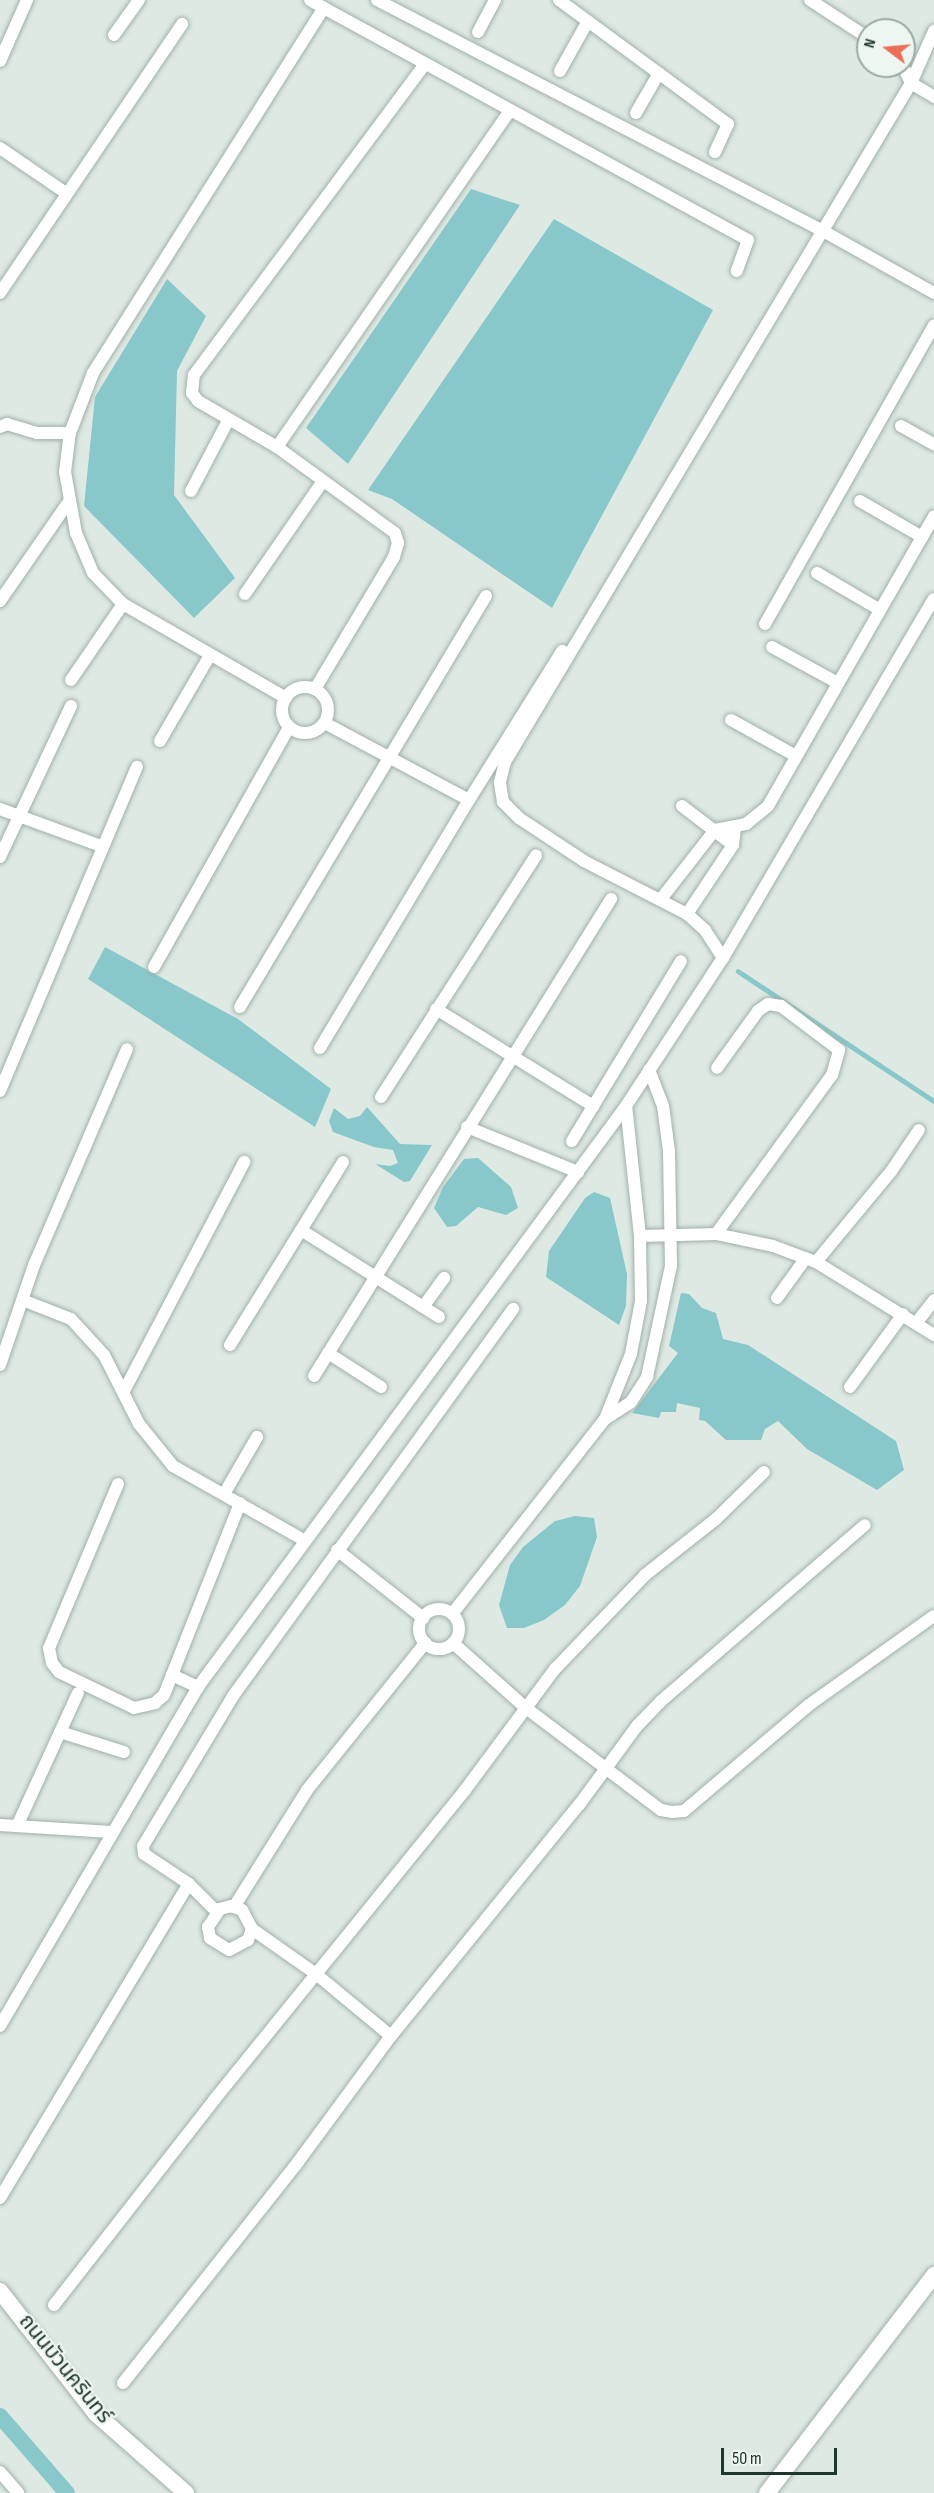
<!DOCTYPE html>
<meta charset="utf-8">
<style>
body{margin:0}
#map{position:relative;width:934px;height:2493px;overflow:hidden;background:#dee9e3;font-family:"Sofia Sans Condensed","Noto Sans Thai",sans-serif}
div>[style]{position:absolute}
.water>*{inset:0;background:#88c8cb}
.stream>*{height:4.5px;margin:-2.25px;padding:0 2.25px;transform-origin:2.25px;border-radius:2.25px;background:#88c8cb}
.canal>*{height:16px;margin:-8px;padding:0 8px;transform-origin:8px;border-radius:8px;background:#88c8cb}
.roads{filter:drop-shadow(0 0 2px #a1b0a9) drop-shadow(0 0 2px #a1b0a9)}
.street>*{height:12px;margin:-6px;padding:0 6px;transform-origin:6px;border-radius:6px;background:#fff}
.street>.ring{margin:-6px;padding:0;box-sizing:content-box;background:none;border:12px solid #fff;border-radius:50%}
.secondary>*{height:16px;margin:-8px;padding:0 8px;transform-origin:8px;border-radius:8px;background:#fff}
span{translate:-50% -50%;white-space:nowrap;text-align:center;line-height:1.15;-webkit-text-stroke:4.5px #eef6f1;paint-order:stroke}
.street-label{font-size:21px;color:#20372e}
.north{position:absolute;left:856px;top:18px;width:60px;height:60px;box-sizing:border-box;background:#eef6f1;border:2px solid #9caaa3;border-radius:50%;rotate:286deg;font-size:16px;font-weight:700;line-height:24px;text-align:center;color:#20372e}
.north::after{content:'';display:block;margin:auto;width:21px;height:27px;background:#e96f5b;clip-path:polygon(50% 0,100% 100%,50% 72%,0 100%)}
.scale{position:absolute;left:721px;top:2448px;width:116px;height:27px;box-sizing:border-box;border:3px solid #20372e;border-top:0;padding-left:8px;font-size:18px;line-height:21px;white-space:nowrap;color:#20372e;-webkit-text-stroke:4px #eef6f1;paint-order:stroke}
</style>
<div id="map">
<div class="water">
<div style="clip-path:polygon(471px 189px,520px 205px,348px 464px,306px 428px)"></div>
<div style="clip-path:polygon(554px 219px,713px 310px,552px 608px,392px 499px,368px 490px)"></div>
<div style="clip-path:polygon(167px 279px,206px 316px,177px 371px,174px 495px,235px 578px,194px 618px,84px 506px,95px 397px)"></div>
<div style="clip-path:polygon(105px 947px,238px 1019px,331px 1089px,315px 1127px,88px 979px)"></div>
<div style="clip-path:polygon(367px 1107px,400px 1144px,432px 1145px,410px 1181px,404px 1182px,375px 1164px,390px 1166px,398px 1163px,393px 1150px,374px 1147px,333px 1132px,329px 1121px,334px 1108px,348px 1119px,360px 1116px)"></div>
<div style="clip-path:polygon(478px 1158px,511px 1187px,518px 1208px,506px 1215px,478px 1207px,456px 1226px,447px 1227px,434px 1208px,443px 1187px,464px 1159px)"></div>
<div style="clip-path:polygon(594px 1192px,610px 1198px,627px 1274px,626px 1306px,619px 1325px,546px 1277px,549px 1251px,585px 1198px)"></div>
<div style="clip-path:polygon(681px 1293px,689px 1294px,702px 1308px,716px 1313px,723px 1339px,748px 1345px,896px 1441px,904px 1470px,877px 1490px,807px 1449px,778px 1421px,765px 1429px,761px 1440px,726px 1440px,705px 1421px,699px 1420px,700px 1408px,677px 1403px,676px 1412px,661px 1412px,659px 1418px,632px 1413px,678px 1353px,669px 1346px)"></div>
<div style="clip-path:polygon(575px 1516px,594px 1518px,597px 1537px,580px 1586px,565px 1605px,544px 1620px,524px 1628px,507px 1628px,499px 1605px,510px 1565px,523px 1547px,555px 1521px)"></div>
</div>
<div class="stream">
<div style="left:738px;top:971px;width:235px;rotate:33.6deg"></div>
</div>
<div class="canal">
<div style="left:0;top:2416px;width:102px;rotate:49deg"></div>
</div>
<div class="roads">
<div class="street">
<div style="left:310px;top:0;width:16px;rotate:30deg"></div>
<div style="left:377px;top:0;width:502px;rotate:27.38deg"></div>
<div style="left:823px;top:231px;width:127px;rotate:29.2deg"></div>
<div style="left:559px;top:0;width:210px;rotate:36.3deg"></div>
<div style="left:728px;top:124px;width:31px;rotate:115deg"></div>
<div style="left:810px;top:0;width:69px;rotate:33.2deg"></div>
<div style="left:478px;top:32px;width:36px;rotate:-62deg"></div>
<div style="left:114px;top:35px;width:43px;rotate:-54.5deg"></div>
<div style="left:0;top:61px;width:67px;rotate:-66.1deg"></div>
<div style="left:903px;top:66px;width:19px;rotate:65deg"></div>
<div style="left:911px;top:83px;width:27px;rotate:31deg"></div>
<div style="left:560px;top:71px;width:57px;rotate:-60.8deg"></div>
<div style="left:636px;top:113px;width:46px;rotate:-60.1deg"></div>
<div style="left:0;top:148px;width:80px;rotate:34.3deg"></div>
<div style="left:0;top:293px;width:325px;rotate:-55.9deg"></div>
<div style="left:901px;top:426px;width:38px;rotate:29deg"></div>
<div style="left:0;top:427px;width:8px;rotate:-23deg"></div>
<div style="left:7px;top:424px;width:31px;rotate:17deg"></div>
<div style="left:37px;top:433px;width:33px"></div>
<div style="left:277px;top:447px;width:409px;rotate:-55.3deg"></div>
<div style="left:191px;top:491px;width:81px;rotate:-62.2deg"></div>
<div style="left:860px;top:501px;width:72px;rotate:30.1deg"></div>
<div style="left:817px;top:573px;width:73px;rotate:30.4deg"></div>
<div style="left:245px;top:594px;width:137px;rotate:-55.4deg"></div>
<div style="left:0;top:601px;width:123px;rotate:-55.3deg"></div>
<div style="left:765px;top:624px;width:343px;rotate:-60.5deg"></div>
<div style="left:772px;top:647px;width:75px;rotate:28.6deg"></div>
<div style="left:71px;top:680px;width:92px;rotate:-55.6deg"></div>
<div class="ring" style="left:282px;top:687px;width:34px;height:34px"></div>
<div style="left:315px;top:689px;width:154px;rotate:-59.1deg"></div>
<div style="left:394px;top:557px;width:15px;rotate:-74deg"></div>
<div style="left:398px;top:543px;width:10px;rotate:-107deg"></div>
<div style="left:395px;top:533px;width:146px;rotate:-143.9deg"></div>
<div style="left:277px;top:447px;width:91px;rotate:-149.8deg"></div>
<div style="left:198px;top:401px;width:10px;rotate:-127deg"></div>
<div style="left:192px;top:393px;width:18px;rotate:-84deg"></div>
<div style="left:194px;top:375px;width:386px;rotate:-53.4deg"></div>
<div style="left:286px;top:698px;width:188px;rotate:-150deg"></div>
<div style="left:123px;top:604px;width:43px;rotate:-134.1deg"></div>
<div style="left:93px;top:573px;width:43px;rotate:-113deg"></div>
<div style="left:76px;top:533px;width:62px;rotate:-100.2deg"></div>
<div style="left:65px;top:472px;width:39px;rotate:-83deg"></div>
<div style="left:70px;top:433px;width:64px;rotate:-69deg"></div>
<div style="left:93px;top:373px;width:432px;rotate:-57.7deg"></div>
<div style="left:324px;top:8px;width:483px;rotate:28.7deg"></div>
<div style="left:748px;top:240px;width:33px;rotate:110deg"></div>
<div style="left:731px;top:720px;width:74px;rotate:29deg"></div>
<div style="left:160px;top:741px;width:99px;rotate:-59.8deg"></div>
<div style="left:469px;top:800px;width:176px;rotate:-58deg"></div>
<div style="left:682px;top:806px;width:64px;rotate:37.4deg"></div>
<div style="left:0;top:809px;width:108px;rotate:20.1deg"></div>
<div style="left:0;top:857px;width:167px;rotate:-64.8deg"></div>
<div style="left:661px;top:899px;width:88px;rotate:-52deg"></div>
<div style="left:715px;top:830px;width:32px;rotate:-11deg"></div>
<div style="left:746px;top:824px;width:28px;rotate:-39deg"></div>
<div style="left:768px;top:806px;width:334px;rotate:-60.2deg"></div>
<div style="left:687px;top:914px;width:83px;rotate:-56.3deg"></div>
<div style="left:733px;top:845px;width:17px;rotate:-83deg"></div>
<div style="left:723px;top:958px;width:33px;rotate:-123deg"></div>
<div style="left:705px;top:930px;width:24px;rotate:-138deg"></div>
<div style="left:687px;top:914px;width:116px;rotate:-152.8deg"></div>
<div style="left:584px;top:861px;width:78px;rotate:-146.5deg"></div>
<div style="left:519px;top:818px;width:23px;rotate:-135deg"></div>
<div style="left:503px;top:802px;width:20px;rotate:-99deg"></div>
<div style="left:500px;top:782px;width:21px;rotate:-76deg"></div>
<div style="left:505px;top:762px;width:791px;rotate:-59.12deg"></div>
<div style="left:911px;top:83px;width:57px;rotate:-66.1deg"></div>
<div style="left:154px;top:967px;width:275px;rotate:-60.6deg"></div>
<div style="left:240px;top:1007px;width:479px;rotate:-59.1deg"></div>
<div style="left:436px;top:1009px;width:185px;rotate:31.7deg"></div>
<div style="left:320px;top:1048px;width:289px;rotate:-59deg"></div>
<div style="left:469px;top:800px;width:163px;rotate:-151.9deg"></div>
<div style="left:0;top:1091px;width:352px;rotate:-67.1deg"></div>
<div style="left:381px;top:1097px;width:287px;rotate:-57.3deg"></div>
<div style="left:467px;top:1127px;width:120px;rotate:22.1deg"></div>
<div style="left:572px;top:1141px;width:210px;rotate:-58.8deg"></div>
<div style="left:301px;top:1230px;width:163px;rotate:32.2deg"></div>
<div style="left:716px;top:1234px;width:197px;rotate:-53.9deg"></div>
<div style="left:832px;top:1075px;width:26px;rotate:-74deg"></div>
<div style="left:839px;top:1050px;width:73px;rotate:-142.8deg"></div>
<div style="left:781px;top:1006px;width:13px;rotate:-171deg"></div>
<div style="left:768px;top:1004px;width:12px;rotate:145deg"></div>
<div style="left:758px;top:1011px;width:70px;rotate:125.7deg"></div>
<div style="left:640px;top:1236px;width:76px;rotate:-1.5deg"></div>
<div style="left:716px;top:1234px;width:58px;rotate:11.9deg"></div>
<div style="left:773px;top:1246px;width:46px;rotate:20.4deg"></div>
<div style="left:816px;top:1262px;width:139px;rotate:31.7deg"></div>
<div style="left:816px;top:1262px;width:119px;rotate:-50.4deg"></div>
<div style="left:892px;top:1170px;width:48px;rotate:-56deg"></div>
<div style="left:777px;top:1298px;width:49px;rotate:-54.1deg"></div>
<div style="left:25px;top:1301px;width:49px;rotate:21.4deg"></div>
<div style="left:71px;top:1319px;width:49px;rotate:47.5deg"></div>
<div style="left:104px;top:1355px;width:77px;rotate:63.1deg"></div>
<div style="left:139px;top:1424px;width:54px;rotate:51deg"></div>
<div style="left:173px;top:1466px;width:150px;rotate:29.5deg"></div>
<div style="left:423px;top:1307px;width:36px;rotate:-54deg"></div>
<div style="left:917px;top:1322px;width:28px;rotate:-52deg"></div>
<div style="left:230px;top:1345px;width:215px;rotate:-58.3deg"></div>
<div style="left:328px;top:1353px;width:63px;rotate:32.7deg"></div>
<div style="left:0;top:1365px;width:106px;rotate:-71.2deg"></div>
<div style="left:34px;top:1265px;width:235px;rotate:-66.7deg"></div>
<div style="left:314px;top:1376px;width:562px;rotate:-58.09deg"></div>
<div style="left:850px;top:1387px;width:90px;rotate:-54deg"></div>
<div style="left:124px;top:1391px;width:259px;rotate:-62.3deg"></div>
<div style="left:605px;top:1419px;width:70px;rotate:-68.2deg"></div>
<div style="left:631px;top:1354px;width:54px;rotate:-79.3deg"></div>
<div style="left:641px;top:1301px;width:65px;rotate:-90.9deg"></div>
<div style="left:640px;top:1236px;width:131px;rotate:-96.1deg"></div>
<div style="left:118px;top:1484px;width:178px;rotate:112.8deg"></div>
<div style="left:49px;top:1648px;width:15px;rotate:79deg"></div>
<div style="left:52px;top:1663px;width:11px;rotate:52deg"></div>
<div style="left:59px;top:1672px;width:83px;rotate:25.6deg"></div>
<div style="left:134px;top:1708px;width:22px;rotate:-13deg"></div>
<div style="left:155px;top:1703px;width:12px;rotate:-42deg"></div>
<div style="left:164px;top:1695px;width:22px;rotate:-68deg"></div>
<div style="left:172px;top:1675px;width:29px;rotate:25deg"></div>
<div style="left:224px;top:1494px;width:66px;rotate:-59.9deg"></div>
<div style="left:337px;top:1550px;width:110px;rotate:38.3deg"></div>
<div class="ring" style="left:419px;top:1609px;width:28px;height:28px"></div>
<div style="left:452px;top:1614px;width:248px;rotate:-51.9deg"></div>
<div style="left:605px;top:1419px;width:31px;rotate:-33deg"></div>
<div style="left:631px;top:1402px;width:30px;rotate:-57deg"></div>
<div style="left:647px;top:1377px;width:114px;rotate:-77.8deg"></div>
<div style="left:671px;top:1266px;width:115px;rotate:-91deg"></div>
<div style="left:669px;top:1151px;width:45px;rotate:-97.6deg"></div>
<div style="left:663px;top:1106px;width:39px;rotate:-111deg"></div>
<div style="left:453px;top:1643px;width:98px;rotate:41.7deg"></div>
<div style="left:526px;top:1708px;width:169px;rotate:37.1deg"></div>
<div style="left:661px;top:1810px;width:11px;rotate:10deg"></div>
<div style="left:672px;top:1812px;width:12px;rotate:-5deg"></div>
<div style="left:684px;top:1811px;width:164px;rotate:-40.3deg"></div>
<div style="left:809px;top:1705px;width:153px;rotate:-35.5deg"></div>
<div style="left:172px;top:1675px;width:185px;rotate:-68.4deg"></div>
<div style="left:60px;top:1732px;width:67px;rotate:17.4deg"></div>
<div style="left:18px;top:1824px;width:144px;rotate:-65.4deg"></div>
<div style="left:0;top:1825px;width:111px;rotate:3.6deg"></div>
<div style="left:234px;top:1907px;width:138px;rotate:-58deg"></div>
<div style="left:307px;top:1790px;width:189px;rotate:-51.2deg"></div>
<div style="left:217px;top:1912px;width:40px;rotate:-135deg"></div>
<div style="left:189px;top:1884px;width:54px;rotate:-146.3deg"></div>
<div style="left:144px;top:1854px;width:8px;rotate:-97deg"></div>
<div style="left:143px;top:1846px;width:175px;rotate:-59deg"></div>
<div style="left:233px;top:1696px;width:478px;rotate:-54.1deg"></div>
<div style="left:252px;top:1929px;width:12px;rotate:110deg"></div>
<div style="left:248px;top:1940px;width:21px;rotate:152deg"></div>
<div style="left:229px;top:1950px;width:22px;rotate:-148deg"></div>
<div style="left:210px;top:1938px;width:11px;rotate:-100deg"></div>
<div style="left:208px;top:1927px;width:22px;rotate:-56deg"></div>
<div style="left:220px;top:1909px;width:11px;rotate:-15deg"></div>
<div style="left:231px;top:1906px;width:12px;rotate:20deg"></div>
<div style="left:242px;top:1910px;width:21px;rotate:62deg"></div>
<div style="left:252px;top:1929px;width:78px;rotate:35.1deg"></div>
<div style="left:316px;top:1974px;width:97px;rotate:39.6deg"></div>
<div style="left:0;top:2026px;width:393px;rotate:-59.7deg"></div>
<div style="left:198px;top:1687px;width:722px;rotate:-53.62deg"></div>
<div style="left:626px;top:1106px;width:177px;rotate:-56.8deg"></div>
<div style="left:723px;top:958px;width:416px;rotate:-59.6deg"></div>
<div style="left:0;top:2198px;width:366px;rotate:-59deg"></div>
<div style="left:54px;top:2305px;width:260px;rotate:-52deg"></div>
<div style="left:214px;top:2100px;width:399px;rotate:-51deg"></div>
<div style="left:465px;top:1790px;width:151px;rotate:-53.4deg"></div>
<div style="left:555px;top:1669px;width:130px;rotate:-46.2deg"></div>
<div style="left:645px;top:1575px;width:90px;rotate:-38.3deg"></div>
<div style="left:716px;top:1519px;width:67px;rotate:-44.4deg"></div>
<div style="left:123px;top:2383px;width:282px;rotate:-51.6deg"></div>
<div style="left:298px;top:2162px;width:157px;rotate:-53.6deg"></div>
<div style="left:391px;top:2036px;width:298px;rotate:-50.9deg"></div>
<div style="left:579px;top:1805px;width:98px;rotate:-53.7deg"></div>
<div style="left:637px;top:1726px;width:35px;rotate:-46deg"></div>
<div style="left:661px;top:1701px;width:269px;rotate:-40.8deg"></div>
<div style="left:0;top:2472px;width:28px;rotate:49deg"></div>
</div>
<div class="secondary">
<div style="left:0;top:2291px;width:156px;rotate:52deg"></div>
<div style="left:96px;top:2414px;width:120px;rotate:41.3deg"></div>
<div style="left:767px;top:2493px;width:275px;rotate:-52.5deg"></div>
</div>
</div>
<div class="street-label">
<span style="left:65px;top:2369px;rotate:51deg">ถนนบัวนครินทร์</span>
</div>
<div class="north">N</div>
<div class="scale">50 m</div>
</div>
